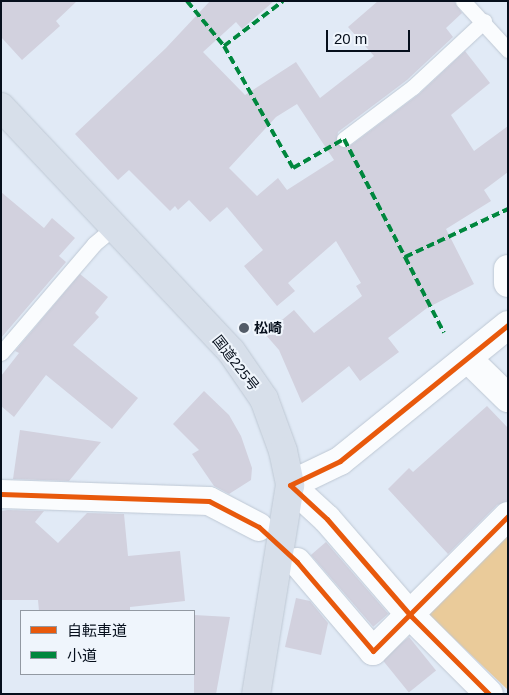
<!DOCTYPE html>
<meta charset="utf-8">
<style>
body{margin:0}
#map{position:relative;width:509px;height:695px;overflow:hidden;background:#e1eaf6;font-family:Arial,"Noto Sans JP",sans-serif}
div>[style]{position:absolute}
.green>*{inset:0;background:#eacb9a}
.building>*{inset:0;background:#d2d1de;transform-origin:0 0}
.roads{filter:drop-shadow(0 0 1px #bec8d4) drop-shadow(0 0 1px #bec8d4)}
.lane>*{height:15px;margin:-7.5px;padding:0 7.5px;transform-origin:7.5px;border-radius:7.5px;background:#fafcfe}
.street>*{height:28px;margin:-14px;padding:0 14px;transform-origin:14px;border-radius:14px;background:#fafcfe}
.secondary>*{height:28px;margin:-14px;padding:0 14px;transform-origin:14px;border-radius:14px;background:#fafcfe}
.highway>*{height:28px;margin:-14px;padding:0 14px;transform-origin:14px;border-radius:14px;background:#d7dfea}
.quiet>*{height:4px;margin-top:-2px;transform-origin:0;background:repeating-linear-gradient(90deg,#00873e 0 8px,transparent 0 12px)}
.cycleway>*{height:5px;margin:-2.5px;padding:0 2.5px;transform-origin:2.5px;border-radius:2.5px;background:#e8590c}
.dots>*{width:14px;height:14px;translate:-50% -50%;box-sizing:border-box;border:2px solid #eff5fc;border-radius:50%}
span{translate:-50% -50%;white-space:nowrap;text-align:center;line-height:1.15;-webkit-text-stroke:4px #eff5fc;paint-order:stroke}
.poi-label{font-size:14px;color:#060f1c;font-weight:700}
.left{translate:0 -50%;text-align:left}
.street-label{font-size:14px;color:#060f1c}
.frame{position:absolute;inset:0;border:2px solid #060f1c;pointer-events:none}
.legend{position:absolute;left:20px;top:610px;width:175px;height:65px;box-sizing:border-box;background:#eff5fc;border:1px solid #9299a2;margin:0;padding:6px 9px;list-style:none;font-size:15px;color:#060f1c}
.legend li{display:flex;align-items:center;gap:10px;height:25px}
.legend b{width:25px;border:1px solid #9299a2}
.scale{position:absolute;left:326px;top:30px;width:84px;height:22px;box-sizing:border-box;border:2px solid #060f1c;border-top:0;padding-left:6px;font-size:15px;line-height:18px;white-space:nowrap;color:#060f1c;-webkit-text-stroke:4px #eff5fc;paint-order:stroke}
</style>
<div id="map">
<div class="green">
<div style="clip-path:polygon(508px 527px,508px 690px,424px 610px)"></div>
</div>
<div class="building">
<div style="clip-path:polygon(1px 1px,77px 1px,56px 21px,60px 26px,22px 60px,1px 37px)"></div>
<div style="clip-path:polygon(evenodd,210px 1px,274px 1px,242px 29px,236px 22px,203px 52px,245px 95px,296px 62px,320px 98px,374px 56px,348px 27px,378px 1px,454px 1px,462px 13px,446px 28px,453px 37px,407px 80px,338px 132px,336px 144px,350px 146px,419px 94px,465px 51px,490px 83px,451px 115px,474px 151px,508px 126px,508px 172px,484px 190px,491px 201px,446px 229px,474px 284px,427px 308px,388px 338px,399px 352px,360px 381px,349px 366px,302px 403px,279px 350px,265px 334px,294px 310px,314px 333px,362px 296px,356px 286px,361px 283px,336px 241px,288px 283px,295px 291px,277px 306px,244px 266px,263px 250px,227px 207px,210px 222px,189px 200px,178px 210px,175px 206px,170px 211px,129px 170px,118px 180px,75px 134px,166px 48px,210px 1px,297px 104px,334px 160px,287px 190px,278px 178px,257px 196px,229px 168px,276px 117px,297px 104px)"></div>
<div style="clip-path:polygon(1px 192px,44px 228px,52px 218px,75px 238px,59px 256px,66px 262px,1px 338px)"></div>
<div style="clip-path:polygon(80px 274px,108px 297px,95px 313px,99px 317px,73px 345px,138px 398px,112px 429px,46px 375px,14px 417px,1px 406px,1px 376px,19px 353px,15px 351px)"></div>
<div style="clip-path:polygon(204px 391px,229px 415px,241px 436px,252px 468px,251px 480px,229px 494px,214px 486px,192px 454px,199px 450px,173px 424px)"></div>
<div style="clip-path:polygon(487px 406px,508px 428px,508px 501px,497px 505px,448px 554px,388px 489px,409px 468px,413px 472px)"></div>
<div style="clip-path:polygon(20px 430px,101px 442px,69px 481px,13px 479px)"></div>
<div style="clip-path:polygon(8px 510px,44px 511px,35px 522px,58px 543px,87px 513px,124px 514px,128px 556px,180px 551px,185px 601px,130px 607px,130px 611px,39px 611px,38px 600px,1px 600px,1px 511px)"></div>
<div style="left:326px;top:542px;width:95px;height:20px;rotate:49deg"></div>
<div style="clip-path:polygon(296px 598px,310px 601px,328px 623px,321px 655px,285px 647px)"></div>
<div style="clip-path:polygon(194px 615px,230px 617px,216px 694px,194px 694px)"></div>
<div style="left:409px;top:637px;width:43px;height:35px;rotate:51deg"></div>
</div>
<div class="roads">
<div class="lane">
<div style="left:463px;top:1px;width:67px;rotate:47.4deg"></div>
<div style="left:344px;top:139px;width:86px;rotate:-37deg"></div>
<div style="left:413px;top:87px;width:97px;rotate:-42.9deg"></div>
<div style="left:1px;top:353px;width:143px;rotate:-49.5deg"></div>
<div style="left:94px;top:244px;width:26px;rotate:-40deg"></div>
</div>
<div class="street">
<div style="left:468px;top:359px;width:56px;rotate:44.3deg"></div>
<div style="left:290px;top:485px;width:50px;rotate:42.6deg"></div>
<div style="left:327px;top:519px;width:128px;rotate:49.1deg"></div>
<div style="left:411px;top:616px;width:110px;rotate:45deg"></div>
<div style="left:1px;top:494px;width:208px;rotate:1.9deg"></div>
<div style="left:209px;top:501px;width:56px;rotate:27.5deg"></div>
<div style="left:297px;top:562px;width:117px;rotate:49.5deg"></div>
<div style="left:373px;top:651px;width:191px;rotate:-45deg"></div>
</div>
<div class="secondary">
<div style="left:508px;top:269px;width:14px;rotate:90deg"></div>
<div style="left:290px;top:485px;width:55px;rotate:-25.6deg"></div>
<div style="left:340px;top:461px;width:216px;rotate:-39deg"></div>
</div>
<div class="highway">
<div style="left:1px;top:107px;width:335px;rotate:46.7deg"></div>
<div style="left:231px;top:351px;width:58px;rotate:55.5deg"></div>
<div style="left:264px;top:399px;width:55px;rotate:69.9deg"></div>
<div style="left:283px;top:451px;width:35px;rotate:78deg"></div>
<div style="left:290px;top:485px;width:212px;rotate:99.2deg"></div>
</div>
</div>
<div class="quiet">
<div style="left:187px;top:1px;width:58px;rotate:50.6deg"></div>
<div style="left:224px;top:46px;width:140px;rotate:60.5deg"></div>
<div style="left:293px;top:168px;width:59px;rotate:-29.6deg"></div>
<div style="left:344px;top:139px;width:133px;rotate:62.7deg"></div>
<div style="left:405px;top:257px;width:114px;rotate:-25deg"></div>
<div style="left:224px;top:46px;width:74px;rotate:-37.3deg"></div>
<div style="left:405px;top:257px;width:85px;rotate:62.8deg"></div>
</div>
<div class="cycleway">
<div style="left:1px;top:494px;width:208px;rotate:1.9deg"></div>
<div style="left:209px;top:501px;width:56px;rotate:27.5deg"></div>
<div style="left:259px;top:527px;width:52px;rotate:42.6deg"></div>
<div style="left:297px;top:562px;width:117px;rotate:49.5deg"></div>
<div style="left:373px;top:651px;width:191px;rotate:-45deg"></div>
<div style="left:489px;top:694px;width:110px;rotate:-135deg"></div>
<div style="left:411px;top:616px;width:128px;rotate:-130.9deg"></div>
<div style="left:327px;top:519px;width:50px;rotate:-137.4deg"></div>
<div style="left:290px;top:485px;width:55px;rotate:-25.6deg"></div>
<div style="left:340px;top:461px;width:216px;rotate:-39deg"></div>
</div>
<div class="dots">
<div style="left:244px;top:328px;background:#535c68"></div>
</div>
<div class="poi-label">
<span class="left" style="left:254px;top:328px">松崎</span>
</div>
<div class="street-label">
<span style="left:236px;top:363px;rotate:52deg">国道225号</span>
</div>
<div class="frame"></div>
<ul class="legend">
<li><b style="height:6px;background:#e8590c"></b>自転車道</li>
<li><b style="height:6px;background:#00873e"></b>小道</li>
</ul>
<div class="scale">20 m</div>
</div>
